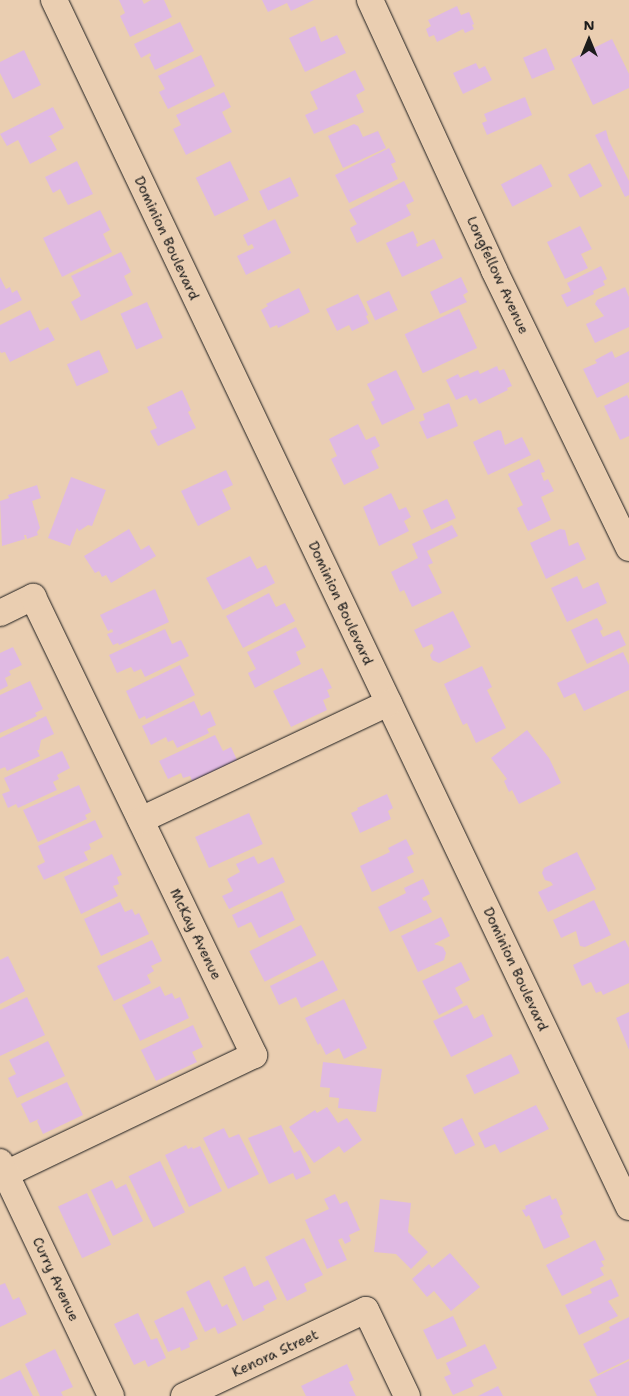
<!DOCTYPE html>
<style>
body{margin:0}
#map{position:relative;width:629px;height:1396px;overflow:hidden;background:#eaceb1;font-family:"Shantell Sans",sans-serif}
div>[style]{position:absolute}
.building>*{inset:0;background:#e0bae3;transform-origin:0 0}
.roads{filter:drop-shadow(0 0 1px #1c1c1c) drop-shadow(0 0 1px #1c1c1c)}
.minor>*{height:26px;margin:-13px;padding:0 13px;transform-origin:13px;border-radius:13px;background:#eaceb1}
span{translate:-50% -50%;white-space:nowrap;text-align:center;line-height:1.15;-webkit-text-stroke:5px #eaceb1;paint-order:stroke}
.street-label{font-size:14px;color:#1c1c1c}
.north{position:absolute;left:564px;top:15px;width:50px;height:50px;-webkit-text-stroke:4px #eaceb1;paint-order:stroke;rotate:0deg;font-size:14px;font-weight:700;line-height:20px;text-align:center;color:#1c1c1c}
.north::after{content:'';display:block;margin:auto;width:18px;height:22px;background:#1c1c1c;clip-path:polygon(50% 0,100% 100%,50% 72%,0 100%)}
</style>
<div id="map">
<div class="building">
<div style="clip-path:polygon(119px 0,142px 0,144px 4px,151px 0,164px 0,172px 17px,130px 37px,120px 16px,125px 13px)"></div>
<div style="clip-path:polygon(262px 0,314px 0,291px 11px,287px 3px,268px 12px)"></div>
<div style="clip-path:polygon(457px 6px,461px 15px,469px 12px,474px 24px,472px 25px,474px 29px,465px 33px,463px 29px,437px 42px,434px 35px,429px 37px,426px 29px,431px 26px,428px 20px)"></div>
<div style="clip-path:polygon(180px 22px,194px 51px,155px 70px,149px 57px,151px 56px,150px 53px,141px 58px,134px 44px)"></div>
<div style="clip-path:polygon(315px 26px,321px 42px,337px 35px,346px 53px,305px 72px,289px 38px)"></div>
<div style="clip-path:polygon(612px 39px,629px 74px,629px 88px,593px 105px,571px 59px)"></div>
<div style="left:546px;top:48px;width:23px;height:25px;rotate:67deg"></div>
<div style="clip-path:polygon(24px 50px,41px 85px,13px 99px,0 73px,0 62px)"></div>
<div style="clip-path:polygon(201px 55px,215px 86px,168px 109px,159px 92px,165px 89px,158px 76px)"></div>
<div style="clip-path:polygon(476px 63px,479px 69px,485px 66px,492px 80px,463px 94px,453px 73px)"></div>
<div style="clip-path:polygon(355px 70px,365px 90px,356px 95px,364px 112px,314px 134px,305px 115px,318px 109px,310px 92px)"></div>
<div style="clip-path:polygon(224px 92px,231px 107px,222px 112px,232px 132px,186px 155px,173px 129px,181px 125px,176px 115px)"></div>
<div style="clip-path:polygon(525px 97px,532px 115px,487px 135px,482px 123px,487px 121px,484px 114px)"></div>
<div style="clip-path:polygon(53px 107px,64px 128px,48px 137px,50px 137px,57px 150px,30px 164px,18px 140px,7px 146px,0 134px)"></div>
<div style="clip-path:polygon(354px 124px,358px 126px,363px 137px,378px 131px,386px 148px,343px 168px,328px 136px)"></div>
<div style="clip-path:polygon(606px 130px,609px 141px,629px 181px,629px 195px,625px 197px,595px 135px)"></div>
<div style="clip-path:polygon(389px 148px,396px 162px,391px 164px,398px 179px,349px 203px,335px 175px)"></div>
<div style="clip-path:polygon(77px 161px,93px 194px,68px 205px,60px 189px,53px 193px,45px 177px)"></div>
<div style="left:230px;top:161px;width:43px;height:38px;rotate:64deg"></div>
<div style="left:590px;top:163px;width:26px;height:25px;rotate:62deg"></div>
<div style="left:541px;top:164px;width:25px;height:45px;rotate:63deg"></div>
<div style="left:290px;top:177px;width:21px;height:34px;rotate:65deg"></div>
<div style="clip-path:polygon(404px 181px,414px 201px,406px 205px,411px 215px,357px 243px,350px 228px,357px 224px,349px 210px)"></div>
<div style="clip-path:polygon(100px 210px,110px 230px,103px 234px,112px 252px,62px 277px,43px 238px)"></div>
<div style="clip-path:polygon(275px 219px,291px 253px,246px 275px,237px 256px,254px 248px,252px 244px,248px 246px,243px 235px)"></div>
<div style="clip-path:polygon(580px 226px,592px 249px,581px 254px,588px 268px,565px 279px,547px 242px)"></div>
<div style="clip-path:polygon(413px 231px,418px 243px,416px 244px,417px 247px,434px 239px,443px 258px,402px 277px,386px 243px)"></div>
<div style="clip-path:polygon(121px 252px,131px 272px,124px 276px,133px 295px,81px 321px,71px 302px,81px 296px,71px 276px)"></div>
<div style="clip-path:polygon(601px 266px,607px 279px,603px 281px,605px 285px,593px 291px,594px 294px,567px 307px,561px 295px,571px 291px,567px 283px)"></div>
<div style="clip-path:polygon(0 277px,6px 289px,10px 287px,12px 293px,17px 290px,22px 300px,0 311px)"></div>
<div style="clip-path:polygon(461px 277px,468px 292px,463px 295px,467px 302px,440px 314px,430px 292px)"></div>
<div style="clip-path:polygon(625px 287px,629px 297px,629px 327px,595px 343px,586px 324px,604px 316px,595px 304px,597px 300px)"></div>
<div style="clip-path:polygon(299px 288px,310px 312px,278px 328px,277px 325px,270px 328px,261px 310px,268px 306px,266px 304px)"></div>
<div style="left:389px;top:291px;width:21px;height:25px;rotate:65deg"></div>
<div style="clip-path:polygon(358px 294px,368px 315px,366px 316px,369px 323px,352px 331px,349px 325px,337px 331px,326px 309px)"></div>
<div style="left:147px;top:302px;width:39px;height:29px;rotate:66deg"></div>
<div style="left:459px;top:309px;width:43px;height:60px;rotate:65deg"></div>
<div style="clip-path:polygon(30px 310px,40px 331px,48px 327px,55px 340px,10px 362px,5px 352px,1px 353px,0 351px,0 325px)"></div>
<div style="left:99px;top:350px;width:24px;height:35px;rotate:66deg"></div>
<div style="clip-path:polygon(612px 351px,615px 358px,629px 351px,629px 382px,597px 398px,583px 369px,597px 363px,595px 360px)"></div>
<div style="clip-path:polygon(497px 366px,499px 371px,504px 369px,512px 386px,507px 388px,508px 390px,479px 404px,476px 398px,470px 401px,467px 395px,456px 400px,446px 380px,458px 374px,460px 378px,478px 370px,480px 374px)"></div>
<div style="clip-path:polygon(396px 370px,415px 409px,382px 425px,371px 402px,375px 400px,367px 384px)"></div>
<div style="clip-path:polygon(182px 390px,191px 410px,188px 412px,196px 428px,158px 446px,150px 431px,157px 428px,147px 407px)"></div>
<div style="clip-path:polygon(627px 395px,629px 399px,629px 436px,620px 440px,604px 406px)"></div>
<div style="clip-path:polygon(449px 403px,458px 426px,427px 439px,419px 422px,425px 420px,423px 414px)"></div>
<div style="clip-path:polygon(358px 424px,366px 440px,375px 436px,380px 446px,371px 451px,379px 468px,344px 485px,331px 459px,337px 456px,329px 439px)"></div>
<div style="clip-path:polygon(498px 430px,501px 431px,505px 445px,522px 437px,531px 455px,488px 475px,473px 442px)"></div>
<div style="clip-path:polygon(539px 459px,545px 472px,541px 473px,544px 481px,548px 479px,554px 491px,541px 497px,551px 520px,528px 531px,517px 508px,523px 505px,508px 474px)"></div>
<div style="clip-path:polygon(226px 470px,233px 485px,222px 490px,231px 509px,198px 526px,181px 491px)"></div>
<div style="clip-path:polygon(71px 477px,106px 490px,92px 526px,88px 525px,79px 531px,77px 528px,70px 546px,48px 538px)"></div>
<div style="clip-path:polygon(37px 485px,41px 498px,32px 501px,40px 528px,37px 532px,38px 535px,27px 539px,26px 535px,24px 535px,25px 539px,2px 546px,0 501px,9px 498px,8px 495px)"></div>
<div style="clip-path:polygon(391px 493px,399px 510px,406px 507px,411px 517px,404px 521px,409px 531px,379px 546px,363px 507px)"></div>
<div style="left:447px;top:499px;width:21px;height:27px;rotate:65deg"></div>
<div style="clip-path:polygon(452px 525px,458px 536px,427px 551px,433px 563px,428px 565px,442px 593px,412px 607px,404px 590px,400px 592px,391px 572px,418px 558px,412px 544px)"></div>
<div style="clip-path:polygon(129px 529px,141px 550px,149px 545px,156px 556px,111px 583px,106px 575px,102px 577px,99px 571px,95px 573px,84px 556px)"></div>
<div style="clip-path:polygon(560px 529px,565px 530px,569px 546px,578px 542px,586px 559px,546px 579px,530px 543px)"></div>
<div style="clip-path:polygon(250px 556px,257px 569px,266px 565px,275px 583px,223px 610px,206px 578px)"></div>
<div style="clip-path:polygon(577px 576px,583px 589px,598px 582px,607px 603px,567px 622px,551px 588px)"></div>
<div style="clip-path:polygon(155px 589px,169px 622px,119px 645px,118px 643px,113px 645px,107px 634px,113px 632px,112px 629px,108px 631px,100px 615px)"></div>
<div style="clip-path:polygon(269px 593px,276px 607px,285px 603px,295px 621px,243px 648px,226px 616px)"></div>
<div style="clip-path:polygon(453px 611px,471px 647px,439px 663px,432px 660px,430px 655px,434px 649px,432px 644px,423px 648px,414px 630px)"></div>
<div style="clip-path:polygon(597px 618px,603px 629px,600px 631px,603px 637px,619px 630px,626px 645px,587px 664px,571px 630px)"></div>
<div style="clip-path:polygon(296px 627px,306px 647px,296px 652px,301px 664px,255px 688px,248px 673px,256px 669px,247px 652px)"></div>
<div style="clip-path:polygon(165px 629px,172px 644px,181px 640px,189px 656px,145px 677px,141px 669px,134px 672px,131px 667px,117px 673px,109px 655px)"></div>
<div style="clip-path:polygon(13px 647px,22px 665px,9px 671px,11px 675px,5px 678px,8px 686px,0 690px,0 653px)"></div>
<div style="clip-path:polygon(623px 652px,629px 665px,629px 690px,584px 711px,575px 693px,564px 698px,557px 683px)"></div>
<div style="clip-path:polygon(180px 665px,195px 695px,146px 719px,145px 716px,139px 719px,126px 691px)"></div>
<div style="clip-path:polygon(482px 666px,492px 687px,487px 690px,506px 728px,476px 743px,467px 723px,463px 725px,444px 684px)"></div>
<div style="clip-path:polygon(322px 668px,332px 688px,327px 690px,330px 697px,323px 700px,327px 710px,291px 727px,273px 691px)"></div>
<div style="clip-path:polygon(30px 681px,43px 709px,35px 713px,37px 716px,0 733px,0 695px)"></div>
<div style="clip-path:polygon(194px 701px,201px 716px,210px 711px,216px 725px,207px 729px,209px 733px,177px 748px,173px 740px,168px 742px,166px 737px,151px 745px,142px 726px)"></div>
<div style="clip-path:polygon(46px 716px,54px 734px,41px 740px,39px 750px,37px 750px,40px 756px,7px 771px,5px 767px,0 769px,0 738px)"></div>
<div style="clip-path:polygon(527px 730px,549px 758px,561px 783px,519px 804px,512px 790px,509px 792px,504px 781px,507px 779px,491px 758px)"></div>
<div style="clip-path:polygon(215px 735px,223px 751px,231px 747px,238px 762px,193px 783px,190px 776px,183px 778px,181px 773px,168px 779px,159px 761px)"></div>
<div style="clip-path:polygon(62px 751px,70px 768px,57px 775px,59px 779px,53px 782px,57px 790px,18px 808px,16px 804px,8px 808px,2px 794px,10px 791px,4px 778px)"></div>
<div style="clip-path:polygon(79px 785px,91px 812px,85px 815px,87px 819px,38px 842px,23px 810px)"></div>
<div style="clip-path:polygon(387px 794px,393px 808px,388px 811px,391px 819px,360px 833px,351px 813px,358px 810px,357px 808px)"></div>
<div style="left:249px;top:813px;width:34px;height:59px;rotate:66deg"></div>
<div style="clip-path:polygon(95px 820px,103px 837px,89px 844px,91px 849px,84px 852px,88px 860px,44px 880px,37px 866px,45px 862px,38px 846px)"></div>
<div style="clip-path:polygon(406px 839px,414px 854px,407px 857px,414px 872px,372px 892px,360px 866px,390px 852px,388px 848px)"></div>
<div style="clip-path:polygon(577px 852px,596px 889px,548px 912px,538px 892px,553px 885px,551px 882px,545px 880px,542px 873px,544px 868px)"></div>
<div style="clip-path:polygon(112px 854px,122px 875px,117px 877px,119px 884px,113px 886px,118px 896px,81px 914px,64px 877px)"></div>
<div style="clip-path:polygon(254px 856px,258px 864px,273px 857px,285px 882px,229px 909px,222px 896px,233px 891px,227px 879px,240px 872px,236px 864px)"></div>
<div style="clip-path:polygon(423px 879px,430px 894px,422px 898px,424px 901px,426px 900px,432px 912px,390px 932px,378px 907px,406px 893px,404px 888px)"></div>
<div style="clip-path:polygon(282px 891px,295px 920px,259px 938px,251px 922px,238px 928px,232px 915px)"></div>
<div style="clip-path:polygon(594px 900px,611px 935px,585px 947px,580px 946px,576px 931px,561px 938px,553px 920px)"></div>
<div style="clip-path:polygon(120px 902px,125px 912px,132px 909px,135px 915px,139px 913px,149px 934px,101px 956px,84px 919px)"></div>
<div style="clip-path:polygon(441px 917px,450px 936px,434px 944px,443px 947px,446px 953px,444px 960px,418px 972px,401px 936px)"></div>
<div style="left:301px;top:925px;width:34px;height:58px;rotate:63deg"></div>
<div style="clip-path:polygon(152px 940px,162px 961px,151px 966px,154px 971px,147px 975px,151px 983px,114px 1001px,97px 966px)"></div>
<div style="clip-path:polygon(625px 940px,629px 948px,629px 983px,603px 995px,601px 991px,596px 993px,591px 982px,582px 986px,573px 965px)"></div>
<div style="clip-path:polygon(8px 956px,25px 991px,0 1004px,0 960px)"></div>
<div style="clip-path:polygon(323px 960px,338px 990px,301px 1008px,296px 997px,279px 1005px,270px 986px)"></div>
<div style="clip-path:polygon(461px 962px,470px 980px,455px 988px,463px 1003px,439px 1015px,422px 981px)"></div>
<div style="clip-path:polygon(160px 986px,165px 996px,172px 993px,175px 999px,180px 997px,189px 1018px,140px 1041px,122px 1005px)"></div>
<div style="clip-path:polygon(27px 997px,45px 1035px,0 1056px,0 1010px)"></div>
<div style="clip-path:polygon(344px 999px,367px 1048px,344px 1059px,339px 1048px,326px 1055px,320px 1043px,318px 1045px,305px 1018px)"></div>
<div style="clip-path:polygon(467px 1005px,474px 1019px,483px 1014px,493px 1036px,451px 1057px,433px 1021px)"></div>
<div style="clip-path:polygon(629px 1012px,629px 1050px,616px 1018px)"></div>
<div style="clip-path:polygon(193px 1025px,203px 1047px,192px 1052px,197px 1062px,156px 1081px,141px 1050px)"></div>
<div style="clip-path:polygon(48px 1041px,65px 1076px,17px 1098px,8px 1078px,16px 1074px,9px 1060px)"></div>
<div style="left:511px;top:1054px;width:21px;height:50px;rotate:65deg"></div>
<div style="clip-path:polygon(323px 1062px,382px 1069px,376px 1112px,338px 1108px,339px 1098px,329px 1097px,330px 1088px,320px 1087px)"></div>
<div style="clip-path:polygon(67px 1082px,83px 1115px,43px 1134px,37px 1121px,39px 1119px,30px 1123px,21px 1104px)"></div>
<div style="clip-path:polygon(536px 1105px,549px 1129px,500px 1153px,495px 1144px,485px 1148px,478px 1133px)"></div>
<div style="clip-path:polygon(327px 1107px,338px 1123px,347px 1118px,362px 1140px,344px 1153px,339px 1146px,314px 1163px,289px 1127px,315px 1110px,317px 1113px)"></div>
<div style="left:462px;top:1118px;width:30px;height:22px;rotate:64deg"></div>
<div style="clip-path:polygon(281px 1125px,294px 1153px,300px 1150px,311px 1173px,296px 1180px,293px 1173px,269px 1184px,248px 1138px)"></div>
<div style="clip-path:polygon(224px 1128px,229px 1138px,239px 1134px,259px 1174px,228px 1189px,203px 1138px)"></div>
<div style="clip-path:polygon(186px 1145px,188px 1149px,192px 1147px,193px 1149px,200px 1146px,222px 1191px,189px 1207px,165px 1155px)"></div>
<div style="left:160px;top:1161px;width:57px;height:35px;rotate:64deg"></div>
<div style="clip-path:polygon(112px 1180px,116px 1189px,126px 1184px,143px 1221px,113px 1236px,91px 1190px)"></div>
<div style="left:87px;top:1193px;width:57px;height:32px;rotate:65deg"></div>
<div style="clip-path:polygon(335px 1194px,340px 1204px,347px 1201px,360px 1230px,349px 1235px,351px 1241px,345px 1244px,342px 1238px,338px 1240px,347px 1260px,327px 1269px,305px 1220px,329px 1209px,324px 1199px)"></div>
<div style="clip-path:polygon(550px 1195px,552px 1200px,556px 1198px,563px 1214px,560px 1216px,570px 1237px,544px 1249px,529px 1215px,526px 1217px,522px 1210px,526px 1209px,525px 1206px)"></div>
<div style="clip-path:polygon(380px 1199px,411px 1203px,408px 1232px,428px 1252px,411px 1269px,396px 1254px,374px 1252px)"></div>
<div style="clip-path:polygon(304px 1238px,323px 1275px,304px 1284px,307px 1291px,287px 1301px,265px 1257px)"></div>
<div style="clip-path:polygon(595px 1240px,605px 1260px,601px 1261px,604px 1266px,600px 1268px,604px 1275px,562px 1296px,546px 1265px)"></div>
<div style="clip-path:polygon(450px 1253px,480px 1287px,451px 1311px,434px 1291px,427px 1297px,412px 1279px,429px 1264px,432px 1268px)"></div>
<div style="clip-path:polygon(245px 1266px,254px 1287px,268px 1280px,277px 1299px,263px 1306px,265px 1310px,243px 1321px,223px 1277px)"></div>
<div style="clip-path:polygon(611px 1279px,619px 1296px,608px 1301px,618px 1316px,579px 1335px,565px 1305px,592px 1293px,590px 1289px)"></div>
<div style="clip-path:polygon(209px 1280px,222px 1307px,227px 1304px,237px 1325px,218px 1334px,215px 1327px,205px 1332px,186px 1292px)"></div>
<div style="clip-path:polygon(5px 1283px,13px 1300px,19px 1297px,27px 1314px,0 1327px,0 1285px)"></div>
<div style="clip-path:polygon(183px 1307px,198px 1339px,189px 1343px,190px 1347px,181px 1351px,180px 1347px,168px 1352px,154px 1321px)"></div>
<div style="clip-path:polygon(138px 1313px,151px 1340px,157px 1338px,166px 1358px,148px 1367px,145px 1360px,134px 1365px,114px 1324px)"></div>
<div style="left:453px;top:1316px;width:33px;height:33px;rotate:65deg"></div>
<div style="clip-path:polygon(629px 1317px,629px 1359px,598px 1374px,583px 1344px,610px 1330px,609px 1327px)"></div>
<div style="clip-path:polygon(485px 1344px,497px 1368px,471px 1380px,474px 1386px,453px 1395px,444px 1377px,451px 1374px,446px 1363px)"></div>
<div style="clip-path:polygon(55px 1349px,73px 1387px,61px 1392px,63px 1396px,40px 1396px,25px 1364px)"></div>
<div style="clip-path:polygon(629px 1361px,629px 1396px,597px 1396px,589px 1380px)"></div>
<div style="clip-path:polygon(347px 1364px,354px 1380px,349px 1382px,356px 1396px,306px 1396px,301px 1386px)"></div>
<div style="clip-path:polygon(20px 1370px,33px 1396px,0 1396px,0 1380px)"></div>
<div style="clip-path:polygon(498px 1386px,503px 1396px,478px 1396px)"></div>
</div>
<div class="roads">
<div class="minor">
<div style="left:54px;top:0;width:1337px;rotate:64.53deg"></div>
<div style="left:370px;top:0;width:297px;rotate:65.3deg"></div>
<div style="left:494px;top:270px;width:309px;rotate:64.1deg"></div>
<div style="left:0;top:613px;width:37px;rotate:-26deg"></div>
<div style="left:33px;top:597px;width:509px;rotate:64.24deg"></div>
<div style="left:254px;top:1055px;width:275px;rotate:154.4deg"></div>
<div style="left:141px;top:820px;width:274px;rotate:-25.3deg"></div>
<div style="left:0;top:1162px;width:259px;rotate:64.6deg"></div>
<div style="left:184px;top:1396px;width:201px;rotate:-25.3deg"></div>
<div style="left:366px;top:1310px;width:95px;rotate:64.5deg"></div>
</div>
</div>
<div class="street-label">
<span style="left:167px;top:238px;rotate:65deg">Dominion Boulevard</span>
<span style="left:498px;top:275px;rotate:65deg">Longfellow Avenue</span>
<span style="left:341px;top:603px;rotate:65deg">Dominion Boulevard</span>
<span style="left:196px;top:934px;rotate:64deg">McKay Avenue</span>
<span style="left:516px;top:969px;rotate:65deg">Dominion Boulevard</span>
<span style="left:56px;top:1279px;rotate:65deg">Curry Avenue</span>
<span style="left:275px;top:1353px;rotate:-25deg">Kenora Street</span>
</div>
<div class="north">N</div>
</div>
